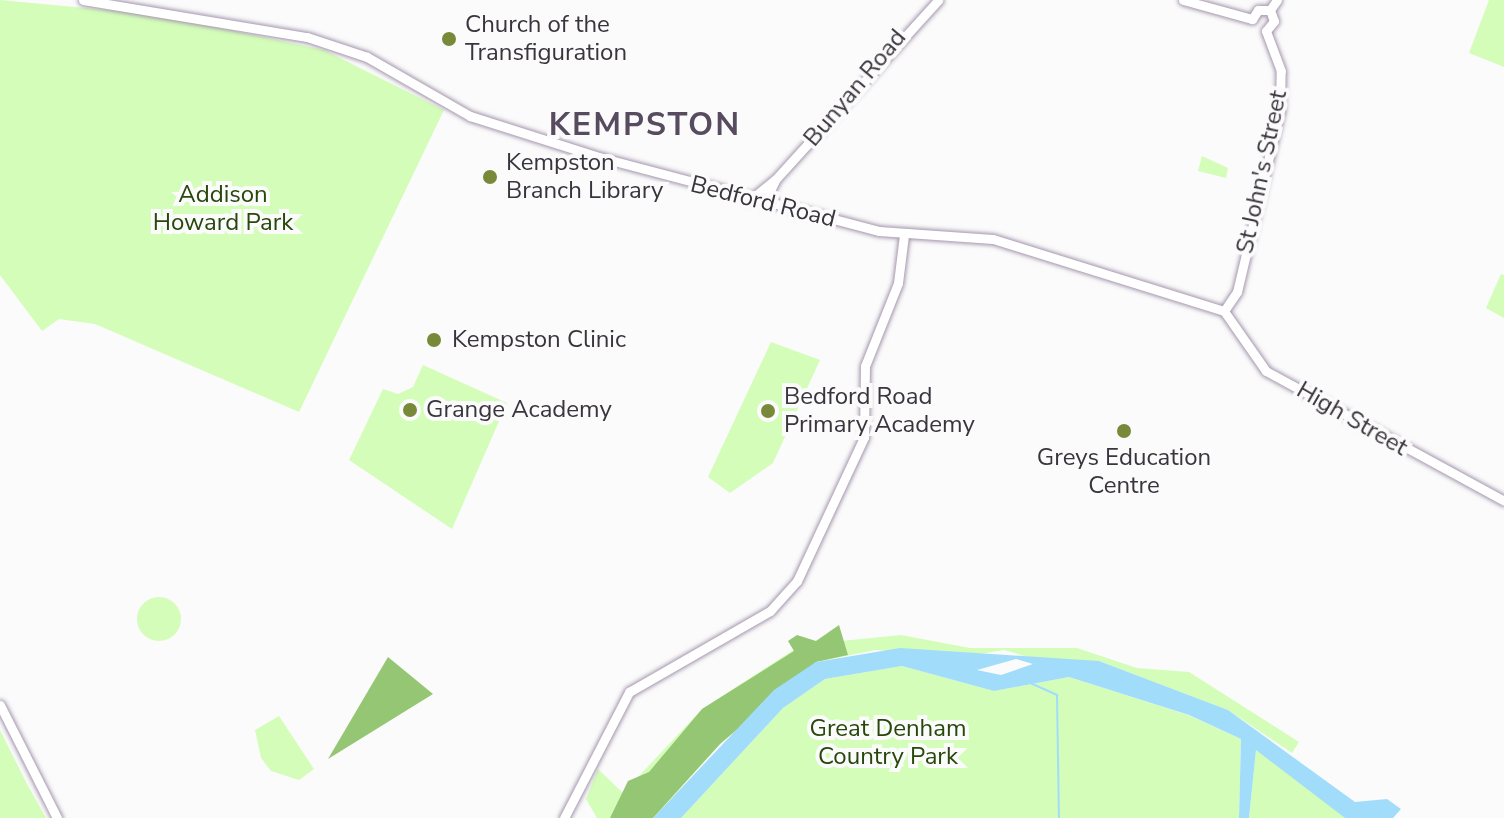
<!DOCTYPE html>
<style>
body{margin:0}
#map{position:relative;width:1504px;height:818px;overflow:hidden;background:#fbfbfb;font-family:"Nunito Sans",sans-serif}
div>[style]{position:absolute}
.green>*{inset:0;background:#d4fdb9}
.round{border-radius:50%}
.forest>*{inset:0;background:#94c673}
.water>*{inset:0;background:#a1ddfb}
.stream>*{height:2px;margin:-1px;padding:0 1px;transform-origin:1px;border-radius:1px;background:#a1ddfb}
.roads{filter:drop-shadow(0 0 2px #a597ae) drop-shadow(0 0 2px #a597ae)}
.secondary>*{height:9px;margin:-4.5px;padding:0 4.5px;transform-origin:4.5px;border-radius:4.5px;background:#fff}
.dots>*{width:22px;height:22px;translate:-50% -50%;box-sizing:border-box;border:4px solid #fbfbfb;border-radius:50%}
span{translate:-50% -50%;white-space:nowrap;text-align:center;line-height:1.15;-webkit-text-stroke:8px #fbfbfb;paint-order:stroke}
.poi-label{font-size:24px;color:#39343d}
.left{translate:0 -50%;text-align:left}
.street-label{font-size:24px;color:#39343d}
.park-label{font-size:24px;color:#27470b}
.district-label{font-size:32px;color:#574b5f;font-weight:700;letter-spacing:2px}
</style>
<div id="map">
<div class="green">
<div style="clip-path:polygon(0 0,160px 15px,324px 50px,444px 110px,299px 412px,95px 324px,59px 319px,42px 331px,0 275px)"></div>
<div style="clip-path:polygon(1489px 0,1504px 0,1504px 67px,1469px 53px)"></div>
<div style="clip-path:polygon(1202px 156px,1228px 168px,1226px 178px,1198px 171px)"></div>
<div style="clip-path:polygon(1501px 274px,1504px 275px,1504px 318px,1486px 308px)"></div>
<div style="clip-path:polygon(771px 342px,820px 360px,773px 463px,730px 493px,708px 477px)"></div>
<div style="clip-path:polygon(423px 365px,507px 403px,452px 529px,349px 460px,383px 389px,398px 394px,413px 387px)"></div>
<div class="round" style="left:137px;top:597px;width:44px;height:44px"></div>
<div style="clip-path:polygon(901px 635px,970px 648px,1077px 648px,1137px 668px,1189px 672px,1299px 742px,1292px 753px,1228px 710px,1099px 661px,1049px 663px,1004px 650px,967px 656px,875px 650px,816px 662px,720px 744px,653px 818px,597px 818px,586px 799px,598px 769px,623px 793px,702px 709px,801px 645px)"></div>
<div style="clip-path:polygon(902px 666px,994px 691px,1069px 677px,1188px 715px,1241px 739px,1239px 818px,681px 818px,783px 708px,825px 679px)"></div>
<div style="clip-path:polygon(279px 716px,314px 769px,299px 780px,271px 771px,261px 758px,255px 730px)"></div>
<div style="clip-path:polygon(0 730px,27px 784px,46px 818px,0 818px)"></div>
<div style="clip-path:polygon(1256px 750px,1291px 771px,1345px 818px,1249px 818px)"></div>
</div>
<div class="forest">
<div style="clip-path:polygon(839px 625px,848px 655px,816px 662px,720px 744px,653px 818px,610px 818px,628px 781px,649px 772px,702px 709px,794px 651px,788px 641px,797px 635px,816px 641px)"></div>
<div style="clip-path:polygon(388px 657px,433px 694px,328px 759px)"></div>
</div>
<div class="water">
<div style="clip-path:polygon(evenodd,900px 648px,1099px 661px,1228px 710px,1355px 802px,1387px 799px,1401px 809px,1393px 818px,1345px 818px,1256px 750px,1249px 818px,1239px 818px,1241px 739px,1189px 715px,1069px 677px,994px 691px,902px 666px,825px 679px,783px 708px,681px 818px,653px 818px,774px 690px,816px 662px,900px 648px,1016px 659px,1033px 664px,1001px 675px,977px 670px,1016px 659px)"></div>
</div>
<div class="stream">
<div style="left:1028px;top:682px;width:32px;rotate:24deg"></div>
<div style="left:1057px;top:695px;width:123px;rotate:89.1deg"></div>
</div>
<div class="roads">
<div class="secondary">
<div style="left:83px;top:0;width:227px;rotate:9.4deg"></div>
<div style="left:307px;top:37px;width:63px;rotate:18.4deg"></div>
<div style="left:367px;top:57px;width:119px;rotate:29.8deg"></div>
<div style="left:470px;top:116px;width:135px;rotate:17.6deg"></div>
<div style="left:599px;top:157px;width:290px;rotate:14.8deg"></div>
<div style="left:879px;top:231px;width:114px;rotate:4deg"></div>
<div style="left:993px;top:239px;width:242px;rotate:17.3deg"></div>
<div style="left:1183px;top:0;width:72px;rotate:15.4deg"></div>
<div style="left:1270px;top:10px;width:12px;rotate:-55deg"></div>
<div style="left:1252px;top:19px;width:11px;rotate:-56deg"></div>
<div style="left:1258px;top:10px;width:12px"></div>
<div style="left:1266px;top:31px;width:13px;rotate:-51deg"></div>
<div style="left:1274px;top:21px;width:12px;rotate:-110deg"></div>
<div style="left:750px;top:200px;width:32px;rotate:-39deg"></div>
<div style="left:764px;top:203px;width:25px;rotate:-64deg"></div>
<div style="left:775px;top:180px;width:243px;rotate:-47.8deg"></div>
<div style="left:1224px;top:311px;width:73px;rotate:55deg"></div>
<div style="left:1266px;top:371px;width:271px;rotate:28.6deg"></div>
<div style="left:1224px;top:311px;width:23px;rotate:-56deg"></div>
<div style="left:1237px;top:292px;width:187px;rotate:-76.7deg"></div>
<div style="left:1280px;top:110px;width:39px;rotate:-89deg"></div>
<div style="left:1281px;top:71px;width:43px;rotate:-110.6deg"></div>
<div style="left:0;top:705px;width:127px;rotate:63.2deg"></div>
<div style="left:564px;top:818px;width:142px;rotate:-62.7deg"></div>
<div style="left:629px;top:692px;width:163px;rotate:-29.9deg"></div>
<div style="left:770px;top:611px;width:40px;rotate:-48deg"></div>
<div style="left:797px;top:581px;width:159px;rotate:-65deg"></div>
<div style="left:864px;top:437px;width:71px;rotate:-89.2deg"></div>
<div style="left:865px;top:366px;width:89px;rotate:-68.3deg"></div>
<div style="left:898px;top:283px;width:48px;rotate:-82.9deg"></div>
</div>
</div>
<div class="dots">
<div style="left:449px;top:39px;background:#788939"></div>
<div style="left:490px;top:177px;background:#788939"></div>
<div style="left:434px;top:340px;background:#788939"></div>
<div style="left:410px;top:410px;background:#788939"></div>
<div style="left:768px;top:411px;background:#788939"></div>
<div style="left:1124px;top:431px;background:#788939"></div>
</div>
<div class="poi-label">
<span class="left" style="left:465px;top:39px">Church of the<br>Transfiguration</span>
<span class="left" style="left:506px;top:177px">Kempston<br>Branch Library</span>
<span class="left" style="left:452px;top:340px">Kempston Clinic</span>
<span class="left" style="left:784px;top:411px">Bedford Road<br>Primary Academy</span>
<span class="left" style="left:426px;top:410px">Grange Academy</span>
<span style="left:1124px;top:472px">Greys Education<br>Centre</span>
</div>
<div class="street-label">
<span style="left:855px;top:88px;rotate:-50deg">Bunyan Road</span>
<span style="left:1262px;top:172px;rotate:-78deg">St John's Street</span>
<span style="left:763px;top:202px;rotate:14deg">Bedford Road</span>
<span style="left:1352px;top:419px;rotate:30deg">High Street</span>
</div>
<div class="park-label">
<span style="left:223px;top:209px">Addison<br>Howard Park</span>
<span style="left:888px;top:743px">Great Denham<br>Country Park</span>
</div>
<div class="district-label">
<span style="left:645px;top:125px">KEMPSTON</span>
</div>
</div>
